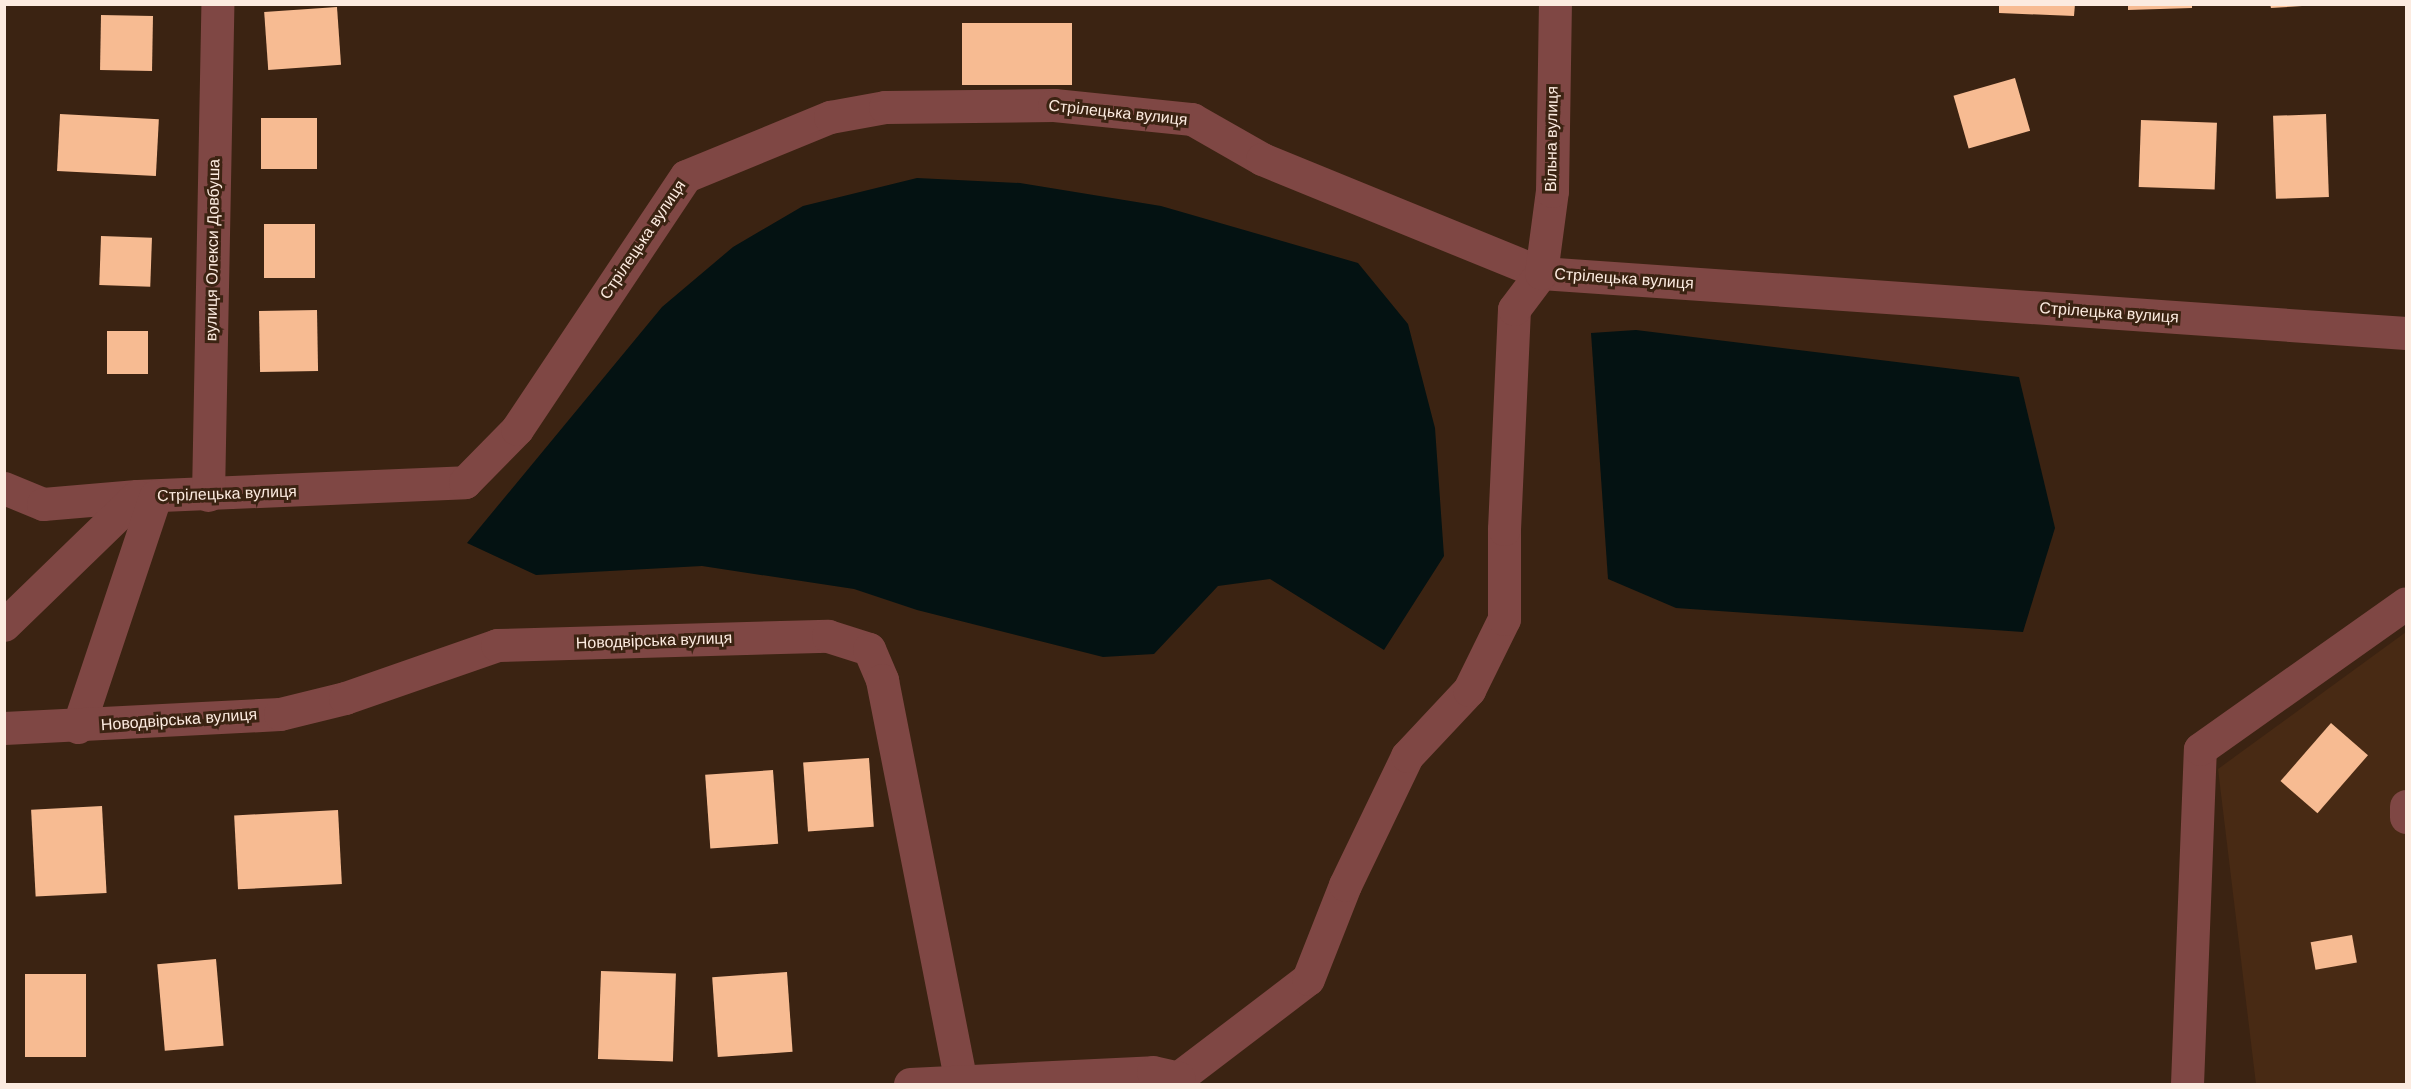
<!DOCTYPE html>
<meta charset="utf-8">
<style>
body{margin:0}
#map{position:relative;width:2411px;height:1089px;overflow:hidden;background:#3b2312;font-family:Helvetica,sans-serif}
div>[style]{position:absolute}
.built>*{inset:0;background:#482a14}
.water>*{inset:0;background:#041212}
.building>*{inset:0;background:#f7bb92;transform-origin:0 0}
.minor>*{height:33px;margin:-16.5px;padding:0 16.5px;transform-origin:16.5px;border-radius:16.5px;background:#7f4744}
span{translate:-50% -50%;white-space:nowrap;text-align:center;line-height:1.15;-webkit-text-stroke:6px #3b2312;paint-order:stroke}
.street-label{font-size:16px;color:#fcebe0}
.frame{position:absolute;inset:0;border:6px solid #fcebe0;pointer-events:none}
</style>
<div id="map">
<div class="built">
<div style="clip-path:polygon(2406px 632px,2406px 1084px,2256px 1084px,2218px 769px)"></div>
</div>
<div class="water">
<div style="clip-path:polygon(917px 178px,1020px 183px,1161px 206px,1358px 263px,1408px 324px,1435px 428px,1444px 556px,1384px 650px,1270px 579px,1218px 586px,1154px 654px,1103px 657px,917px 610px,854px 589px,702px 566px,536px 575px,467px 543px,662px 307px,733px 247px,803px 206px)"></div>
<div style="clip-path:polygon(1636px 330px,2019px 377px,2055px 528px,2023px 632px,1676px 608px,1608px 579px,1591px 333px)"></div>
</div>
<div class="building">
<div style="clip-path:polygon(1999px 4px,2075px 4px,2074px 16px,1999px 13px)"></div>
<div style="clip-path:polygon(2128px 4px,2192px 4px,2192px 8px,2128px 10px)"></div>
<div style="clip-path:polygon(2270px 4px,2302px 4px,2302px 6px,2271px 8px)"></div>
<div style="left:337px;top:7px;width:58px;height:73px;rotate:86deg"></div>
<div style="left:101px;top:15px;width:52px;height:55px;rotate:1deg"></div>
<div style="left:962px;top:23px;width:110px;height:62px"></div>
<div style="left:2015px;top:78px;width:55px;height:64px;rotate:74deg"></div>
<div style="left:60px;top:114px;width:99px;height:57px;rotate:3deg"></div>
<div style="left:2326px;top:114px;width:83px;height:53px;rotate:88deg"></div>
<div style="left:261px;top:118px;width:56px;height:51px"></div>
<div style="left:2141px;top:120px;width:76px;height:67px;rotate:2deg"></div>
<div style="left:264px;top:224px;width:51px;height:54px"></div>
<div style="left:101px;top:236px;width:51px;height:49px;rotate:2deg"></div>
<div style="left:317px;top:310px;width:61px;height:58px;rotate:89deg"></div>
<div style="left:107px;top:331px;width:41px;height:43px"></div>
<div style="left:2331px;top:723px;width:49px;height:77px;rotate:41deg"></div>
<div style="left:869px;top:758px;width:69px;height:66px;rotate:86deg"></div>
<div style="left:773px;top:770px;width:74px;height:68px;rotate:86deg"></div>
<div style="left:102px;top:806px;width:87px;height:71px;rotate:87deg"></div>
<div style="left:338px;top:810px;width:74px;height:104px;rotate:87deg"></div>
<div style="left:2352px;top:935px;width:28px;height:42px;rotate:80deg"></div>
<div style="left:216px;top:959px;width:87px;height:59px;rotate:85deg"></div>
<div style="left:601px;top:971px;width:75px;height:88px;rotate:2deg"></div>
<div style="left:787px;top:972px;width:80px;height:75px;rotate:86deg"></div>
<div style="left:25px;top:974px;width:61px;height:83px"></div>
</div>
<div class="minor">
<div style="left:4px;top:488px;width:42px;rotate:22.3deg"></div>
<div style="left:43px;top:504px;width:94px;rotate:-4.9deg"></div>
<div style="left:137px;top:496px;width:328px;rotate:-2.4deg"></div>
<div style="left:465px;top:482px;width:74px;rotate:-45.5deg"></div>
<div style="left:517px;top:429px;width:304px;rotate:-56.3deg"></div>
<div style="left:686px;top:176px;width:156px;rotate:-22.3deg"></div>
<div style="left:830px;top:117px;width:56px;rotate:-10.3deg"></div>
<div style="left:885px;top:107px;width:169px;rotate:-0.7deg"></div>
<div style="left:1054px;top:105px;width:139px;rotate:5.8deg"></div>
<div style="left:1192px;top:119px;width:81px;rotate:29.7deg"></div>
<div style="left:1262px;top:159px;width:301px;rotate:22.2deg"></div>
<div style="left:1541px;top:273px;width:867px;rotate:3.97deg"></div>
<div style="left:208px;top:495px;width:491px;rotate:-88.9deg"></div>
<div style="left:4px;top:625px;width:185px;rotate:-44.1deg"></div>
<div style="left:78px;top:727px;width:243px;rotate:-71.5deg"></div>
<div style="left:4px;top:728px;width:276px;rotate:-2.9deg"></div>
<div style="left:280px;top:714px;width:67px;rotate:-13.8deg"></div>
<div style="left:345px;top:698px;width:161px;rotate:-19.2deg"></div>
<div style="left:497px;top:645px;width:331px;rotate:-1.6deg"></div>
<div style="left:828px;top:636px;width:43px;rotate:17.6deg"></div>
<div style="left:869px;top:649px;width:34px;rotate:67deg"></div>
<div style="left:882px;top:680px;width:410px;rotate:78.9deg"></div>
<div style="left:2406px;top:806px;width:11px;rotate:90deg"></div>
<div style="left:1178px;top:1078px;width:163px;rotate:-37.3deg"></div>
<div style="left:1308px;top:979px;width:101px;rotate:-68.5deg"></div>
<div style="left:1345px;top:885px;width:143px;rotate:-64.3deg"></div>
<div style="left:1407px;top:756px;width:91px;rotate:-46.8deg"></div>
<div style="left:1469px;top:690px;width:79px;rotate:-63.8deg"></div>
<div style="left:1504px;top:619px;width:90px;rotate:-90deg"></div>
<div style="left:1504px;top:529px;width:220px;rotate:-87.4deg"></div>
<div style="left:1514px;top:309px;width:45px;rotate:-53.1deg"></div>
<div style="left:1541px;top:273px;width:83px;rotate:-82.4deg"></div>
<div style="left:1552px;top:191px;width:187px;rotate:-89.1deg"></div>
<div style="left:910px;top:1084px;width:243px;rotate:-2.8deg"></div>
<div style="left:1153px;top:1072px;width:26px;rotate:13deg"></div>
<div style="left:2187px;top:1084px;width:335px;rotate:-87.8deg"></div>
<div style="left:2200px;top:749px;width:252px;rotate:-35.3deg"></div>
</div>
<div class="street-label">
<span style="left:1118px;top:113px;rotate:6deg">Стрілецька вулиця</span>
<span style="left:1552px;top:139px;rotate:-89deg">Вільна вулиця</span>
<span style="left:643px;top:240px;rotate:-56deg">Стрілецька вулиця</span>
<span style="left:213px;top:250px;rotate:-89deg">вулиця Олекси Довбуша</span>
<span style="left:1624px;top:279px;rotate:4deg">Стрілецька вулиця</span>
<span style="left:2109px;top:313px;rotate:4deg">Стрілецька вулиця</span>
<span style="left:227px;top:494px;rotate:-2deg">Стрілецька вулиця</span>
<span style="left:654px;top:641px;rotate:-2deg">Новодвірська вулиця</span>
<span style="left:179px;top:720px;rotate:-4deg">Новодвірська вулиця</span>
</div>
<div class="frame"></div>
</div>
